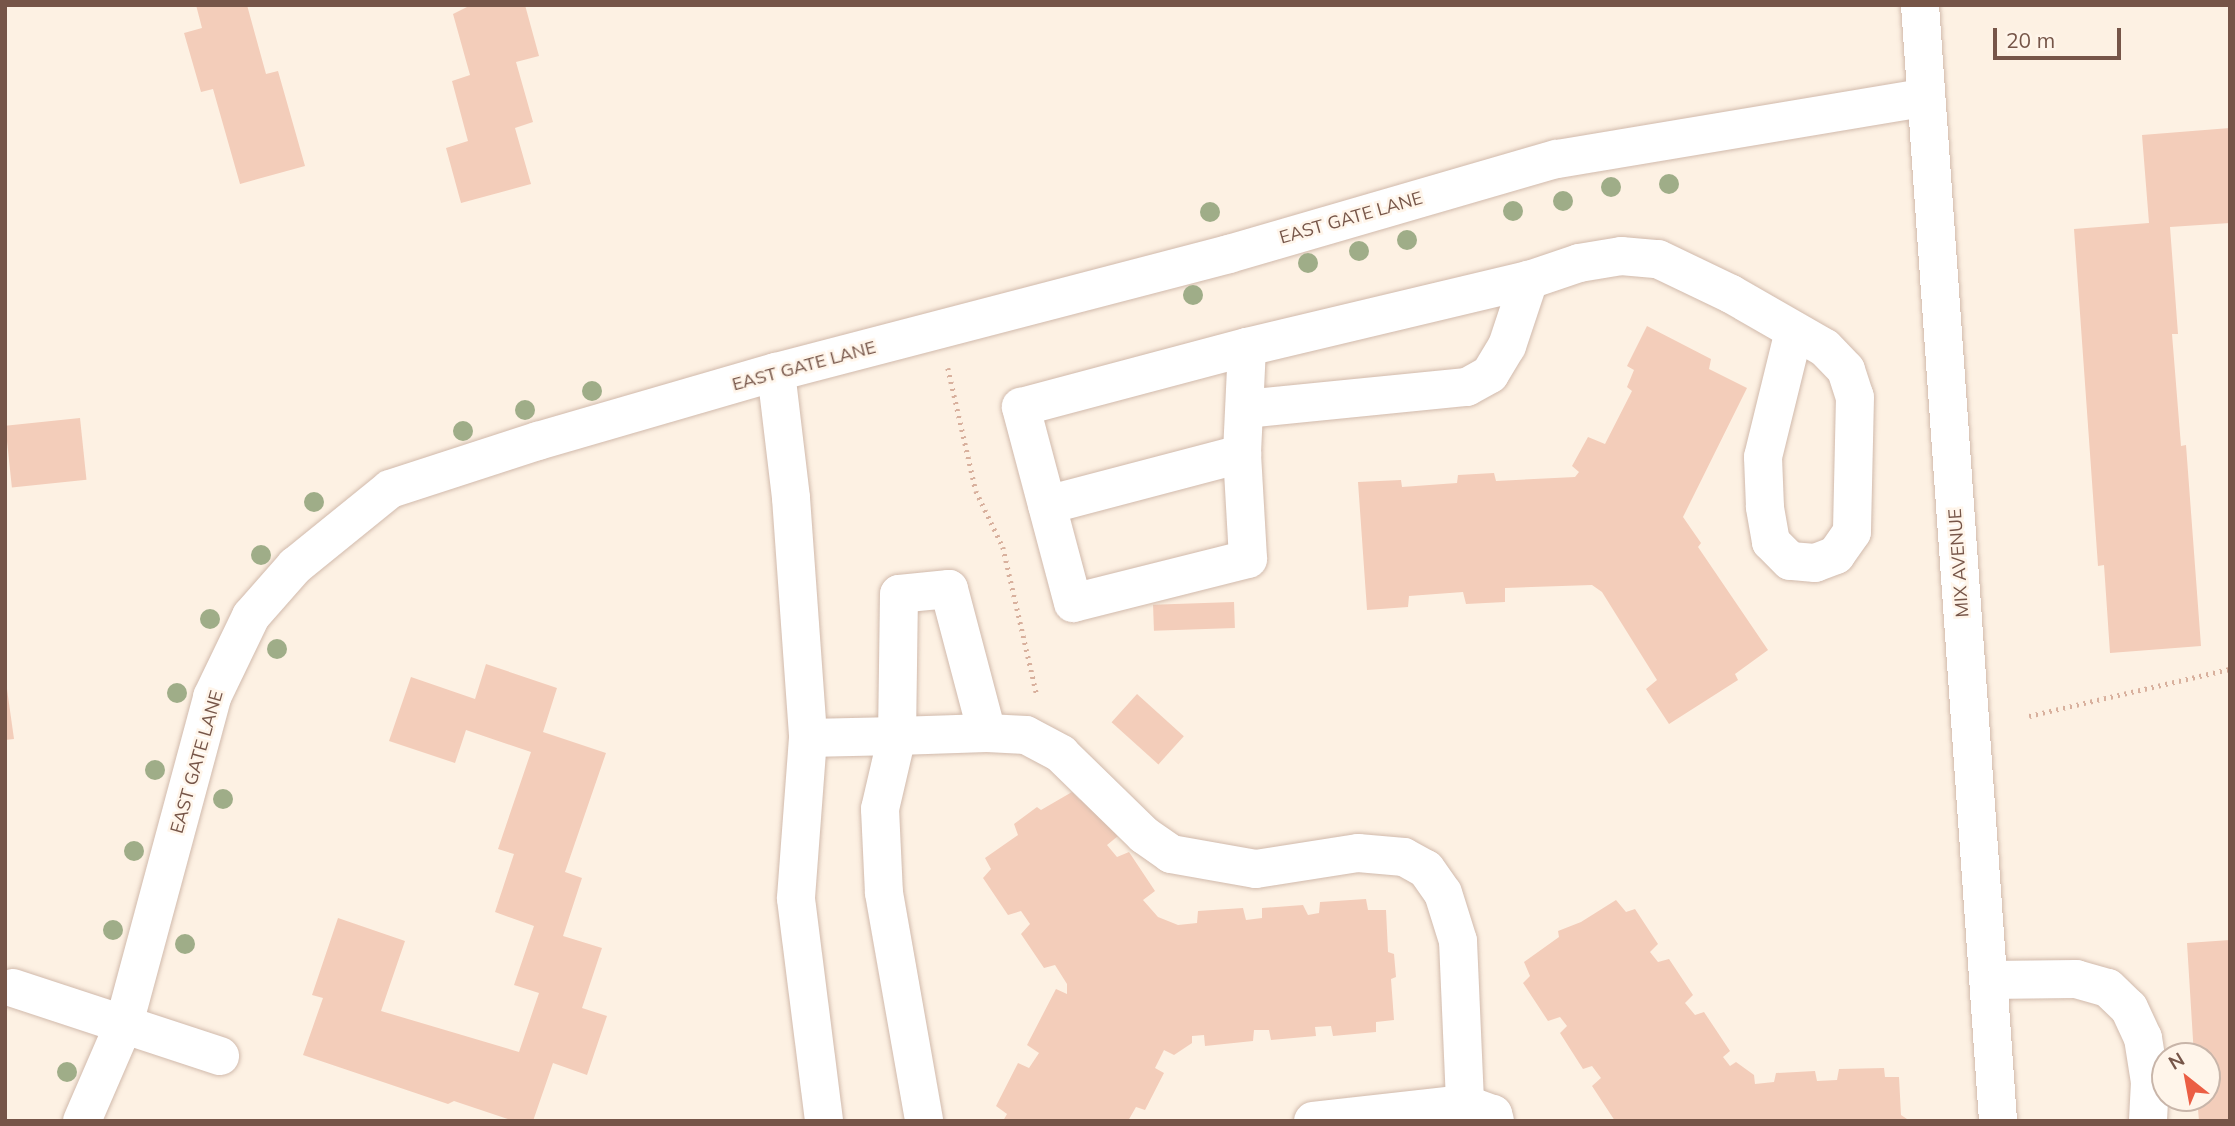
<!DOCTYPE html>
<style>
body{margin:0}
#map{position:relative;width:2235px;height:1126px;overflow:hidden;background:#fdf1e3;font-family:Mulish,sans-serif}
div>[style]{position:absolute}
.building>*{inset:0;background:#f3cdba;transform-origin:0 0}
.path>*{height:4.5px;margin-top:-2.25px;transform-origin:0;background:repeating-linear-gradient(90deg,#d8b09d 0 2px,transparent 0 7px)}
.roads{filter:drop-shadow(0 0 2px #d1baac) drop-shadow(0 0 2px #d1baac)}
.minor>*{height:38px;margin:-19px;padding:0 19px;transform-origin:19px;border-radius:19px;background:#fff}
.trees>*{width:20px;height:20px;margin:-10px;border-radius:50%;background:#9fad88}
span{translate:-50% -50%;white-space:nowrap;text-align:center;line-height:1.15;-webkit-text-stroke:5px #fff5ea;paint-order:stroke}
.street-label{font-size:18px;color:#765548}
.frame{position:absolute;inset:0;border:7px solid #765548;pointer-events:none}
.north{position:absolute;left:2151px;top:1042px;width:70px;height:70px;box-sizing:border-box;background:#fff5ea;border:2px solid #c8b5a9;border-radius:50%;rotate:329deg;font-size:19px;font-weight:700;line-height:28px;text-align:center;color:#765548}
.north::after{content:'';display:block;margin:auto;width:24px;height:32px;background:#eb5e44;clip-path:polygon(50% 0,100% 100%,50% 72%,0 100%)}
.scale{position:absolute;left:1993px;top:28px;width:128px;height:32px;box-sizing:border-box;border:4px solid #765548;border-top:0;padding-left:9px;font-size:21px;line-height:24px;white-space:nowrap;color:#765548;-webkit-text-stroke:5px #fff5ea;paint-order:stroke}
</style>
<div id="map">
<div class="building">
<div style="clip-path:polygon(196px 5px,247px 5px,266px 74px,278px 71px,305px 166px,240px 184px,213px 89px,201px 92px,184px 33px,202px 28px)"></div>
<div style="clip-path:polygon(471px 5px,525px 5px,539px 56px,516px 62px,533px 122px,515px 128px,531px 184px,461px 203px,446px 148px,468px 141px,452px 81px,470px 75px,453px 14px)"></div>
<div style="clip-path:polygon(2230px 128px,2230px 223px,2170px 227px,2178px 334px,2172px 334px,2181px 446px,2186px 445px,2201px 646px,2110px 653px,2104px 565px,2098px 566px,2074px 229px,2149px 223px,2142px 135px)"></div>
<div style="clip-path:polygon(1647px 326px,1711px 359px,1709px 369px,1747px 388px,1683px 517px,1701px 543px,1698px 547px,1768px 650px,1735px 674px,1738px 680px,1669px 724px,1646px 689px,1657px 680px,1602px 592px,1592px 585px,1505px 588px,1505px 602px,1466px 604px,1463px 592px,1409px 596px,1408px 607px,1367px 610px,1358px 482px,1401px 480px,1402px 487px,1457px 483px,1458px 475px,1494px 473px,1496px 481px,1575px 477px,1579px 472px,1572px 466px,1588px 437px,1605px 444px,1632px 391px,1627px 387px,1634px 370px,1627px 366px)"></div>
<div style="left:80px;top:418px;width:62px;height:75px;rotate:84deg"></div>
<div style="left:1234px;top:602px;width:26px;height:81px;rotate:88deg"></div>
<div style="clip-path:polygon(486px 664px,557px 688px,543px 732px,606px 753px,565px 872px,582px 878px,563px 936px,602px 948px,582px 1008px,607px 1016px,587px 1075px,553px 1063px,533px 1121px,514px 1121px,454px 1101px,448px 1104px,303px 1055px,323px 998px,312px 995px,338px 918px,405px 941px,381px 1011px,519px 1052px,539px 993px,514px 985px,534px 926px,495px 912px,514px 854px,498px 849px,531px 752px,466px 730px,455px 763px,389px 741px,411px 677px,475px 699px)"></div>
<div style="clip-path:polygon(5px 675px,14px 739px,5px 740px)"></div>
<div style="left:1137px;top:694px;width:63px;height:38px;rotate:42deg"></div>
<div style="clip-path:polygon(1072px 792px,1080px 800px,1091px 796px,1118px 836px,1107px 845px,1117px 857px,1129px 852px,1155px 891px,1143px 900px,1158px 917px,1178px 925px,1197px 923px,1198px 911px,1243px 908px,1246px 920px,1262px 918px,1262px 908px,1303px 905px,1308px 915px,1319px 913px,1320px 902px,1366px 899px,1368px 910px,1386px 910px,1388px 952px,1394px 954px,1396px 977px,1391px 979px,1394px 1020px,1376px 1022px,1376px 1032px,1333px 1036px,1331px 1026px,1315px 1027px,1316px 1036px,1271px 1040px,1269px 1030px,1254px 1030px,1253px 1041px,1205px 1046px,1204px 1035px,1192px 1036px,1192px 1043px,1174px 1055px,1164px 1050px,1155px 1068px,1164px 1073px,1145px 1110px,1136px 1107px,1128px 1121px,1003px 1121px,1007px 1114px,996px 1106px,1018px 1063px,1029px 1068px,1039px 1053px,1027px 1045px,1056px 989px,1067px 994px,1067px 984px,1055px 965px,1044px 968px,1021px 934px,1030px 924px,1021px 911px,1008px 915px,983px 878px,991px 869px,985px 858px,1018px 835px,1014px 824px,1037px 807px,1041px 810px)"></div>
<div style="clip-path:polygon(1616px 900px,1626px 912px,1635px 909px,1658px 944px,1650px 952px,1658px 962px,1669px 959px,1693px 995px,1685px 1003px,1695px 1015px,1704px 1012px,1730px 1051px,1723px 1057px,1730px 1066px,1736px 1062px,1754px 1075px,1755px 1084px,1774px 1082px,1776px 1073px,1815px 1071px,1817px 1081px,1837px 1080px,1839px 1069px,1884px 1068px,1885px 1077px,1899px 1077px,1901px 1115px,1910px 1121px,1615px 1121px,1592px 1086px,1601px 1078px,1592px 1066px,1583px 1069px,1560px 1033px,1567px 1026px,1560px 1017px,1548px 1021px,1523px 983px,1530px 976px,1524px 962px,1559px 937px,1558px 931px,1581px 922px)"></div>
<div style="clip-path:polygon(2230px 940px,2230px 1121px,2199px 1121px,2197px 1098px,2207px 1098px,2207px 1056px,2194px 1056px,2187px 943px)"></div>
</div>
<div class="path">
<div style="left:948px;top:368px;width:126px;rotate:77.2deg"></div>
<div style="left:976px;top:491px;width:62px;rotate:64.3deg"></div>
<div style="left:1003px;top:547px;width:153px;rotate:77.1deg"></div>
<div style="left:2029px;top:716px;width:206px;rotate:-13.2deg"></div>
</div>
<div class="roads">
<div class="minor">
<div style="left:1920px;top:5px;width:1119px;rotate:86deg"></div>
<div style="left:1247px;top:347px;width:107px;rotate:92.7deg"></div>
<div style="left:1242px;top:454px;width:105px;rotate:86.7deg"></div>
<div style="left:1248px;top:559px;width:180px;rotate:165.9deg"></div>
<div style="left:1073px;top:603px;width:203px;rotate:-104.9deg"></div>
<div style="left:1021px;top:407px;width:234px;rotate:-14.9deg"></div>
<div style="left:1247px;top:347px;width:290px;rotate:-13.4deg"></div>
<div style="left:1529px;top:280px;width:53px;rotate:-18.8deg"></div>
<div style="left:1579px;top:263px;width:43px;rotate:-9.5deg"></div>
<div style="left:1621px;top:256px;width:37px;rotate:5deg"></div>
<div style="left:1658px;top:259px;width:81px;rotate:25.6deg"></div>
<div style="left:1731px;top:294px;width:108px;rotate:29.9deg"></div>
<div style="left:1825px;top:348px;width:30px;rotate:46deg"></div>
<div style="left:1846px;top:370px;width:28px;rotate:72deg"></div>
<div style="left:1855px;top:397px;width:135px;rotate:91.3deg"></div>
<div style="left:1852px;top:532px;width:28px;rotate:125deg"></div>
<div style="left:1836px;top:555px;width:22px;rotate:159deg"></div>
<div style="left:1815px;top:563px;width:25px;rotate:-175deg"></div>
<div style="left:1790px;top:561px;width:27px;rotate:-135deg"></div>
<div style="left:1771px;top:542px;width:36px;rotate:-100deg"></div>
<div style="left:1765px;top:507px;width:50px;rotate:-92.3deg"></div>
<div style="left:1763px;top:457px;width:130px;rotate:-76.2deg"></div>
<div style="left:776px;top:372px;width:127px;rotate:83.2deg"></div>
<div style="left:791px;top:498px;width:241px;rotate:85.9deg"></div>
<div style="left:808px;top:738px;width:161px;rotate:94.3deg"></div>
<div style="left:796px;top:899px;width:224px;rotate:82.8deg"></div>
<div style="left:1245px;top:409px;width:223px;rotate:-5.7deg"></div>
<div style="left:1467px;top:387px;width:26px;rotate:-29deg"></div>
<div style="left:1490px;top:374px;width:33px;rotate:-59deg"></div>
<div style="left:1507px;top:346px;width:70px;rotate:-71.6deg"></div>
<div style="left:1047px;top:505px;width:202px;rotate:-14.7deg"></div>
<div style="left:987px;top:733px;width:39px;rotate:3deg"></div>
<div style="left:1026px;top:735px;width:40px;rotate:28deg"></div>
<div style="left:1061px;top:754px;width:116px;rotate:44.3deg"></div>
<div style="left:1144px;top:835px;width:33px;rotate:35deg"></div>
<div style="left:1171px;top:854px;width:86px;rotate:10deg"></div>
<div style="left:1256px;top:869px;width:103px;rotate:-8.9deg"></div>
<div style="left:1358px;top:853px;width:46px;rotate:5deg"></div>
<div style="left:1404px;top:857px;width:25px;rotate:29deg"></div>
<div style="left:1426px;top:869px;width:29px;rotate:55deg"></div>
<div style="left:1443px;top:893px;width:50px;rotate:72.6deg"></div>
<div style="left:1458px;top:941px;width:163px;rotate:87.5deg"></div>
<div style="left:808px;top:738px;width:89px;rotate:-1.3deg"></div>
<div style="left:897px;top:736px;width:90px;rotate:-1.9deg"></div>
<div style="left:987px;top:733px;width:149px;rotate:-104.8deg"></div>
<div style="left:949px;top:589px;width:50px;rotate:174.3deg"></div>
<div style="left:899px;top:594px;width:142px;rotate:90.8deg"></div>
<div style="left:897px;top:736px;width:75px;rotate:103.1deg"></div>
<div style="left:880px;top:809px;width:84px;rotate:87.3deg"></div>
<div style="left:884px;top:893px;width:231px;rotate:80deg"></div>
<div style="left:1988px;top:980px;width:88px;rotate:-0.7deg"></div>
<div style="left:2076px;top:979px;width:33px;rotate:16deg"></div>
<div style="left:2108px;top:988px;width:29px;rotate:44deg"></div>
<div style="left:2129px;top:1008px;width:33px;rotate:65deg"></div>
<div style="left:2143px;top:1038px;width:45px;rotate:81deg"></div>
<div style="left:2150px;top:1082px;width:39px;rotate:93deg"></div>
<div style="left:13px;top:988px;width:218px;rotate:18.2deg"></div>
<div style="left:82px;top:1121px;width:106px;rotate:-66.6deg"></div>
<div style="left:124px;top:1024px;width:339px;rotate:-74.9deg"></div>
<div style="left:212px;top:697px;width:90px;rotate:-64.3deg"></div>
<div style="left:251px;top:616px;width:67px;rotate:-48.7deg"></div>
<div style="left:295px;top:566px;width:122px;rotate:-39deg"></div>
<div style="left:390px;top:489px;width:156px;rotate:-18deg"></div>
<div style="left:538px;top:441px;width:248px;rotate:-16.2deg"></div>
<div style="left:776px;top:372px;width:468px;rotate:-14.6deg"></div>
<div style="left:1229px;top:254px;width:341px;rotate:-16.2deg"></div>
<div style="left:1557px;top:159px;width:374px;rotate:-9.5deg"></div>
<div style="left:1313px;top:1121px;width:153px;rotate:-6.4deg"></div>
<div style="left:1465px;top:1104px;width:30px;rotate:20deg"></div>
<div style="left:1493px;top:1114px;width:7px;rotate:74deg"></div>
</div>
</div>
<div class="trees">
<div style="left:1669px;top:184px"></div>
<div style="left:1611px;top:187px"></div>
<div style="left:1563px;top:201px"></div>
<div style="left:1513px;top:211px"></div>
<div style="left:1210px;top:212px"></div>
<div style="left:1407px;top:240px"></div>
<div style="left:1359px;top:251px"></div>
<div style="left:1308px;top:263px"></div>
<div style="left:1193px;top:295px"></div>
<div style="left:592px;top:391px"></div>
<div style="left:525px;top:410px"></div>
<div style="left:463px;top:431px"></div>
<div style="left:314px;top:502px"></div>
<div style="left:261px;top:555px"></div>
<div style="left:210px;top:619px"></div>
<div style="left:277px;top:649px"></div>
<div style="left:177px;top:693px"></div>
<div style="left:155px;top:770px"></div>
<div style="left:223px;top:799px"></div>
<div style="left:134px;top:851px"></div>
<div style="left:113px;top:930px"></div>
<div style="left:185px;top:944px"></div>
<div style="left:67px;top:1072px"></div>
</div>
<div class="street-label">
<span style="left:1351px;top:218px;rotate:-16deg">EAST GATE LANE</span>
<span style="left:804px;top:366px;rotate:-15deg">EAST GATE LANE</span>
<span style="left:1959px;top:563px;rotate:-94deg">MIX AVENUE</span>
<span style="left:197px;top:762px;rotate:-74deg">EAST GATE LANE</span>
</div>
<div class="frame"></div>
<div class="north">N</div>
<div class="scale">20 m</div>
</div>
